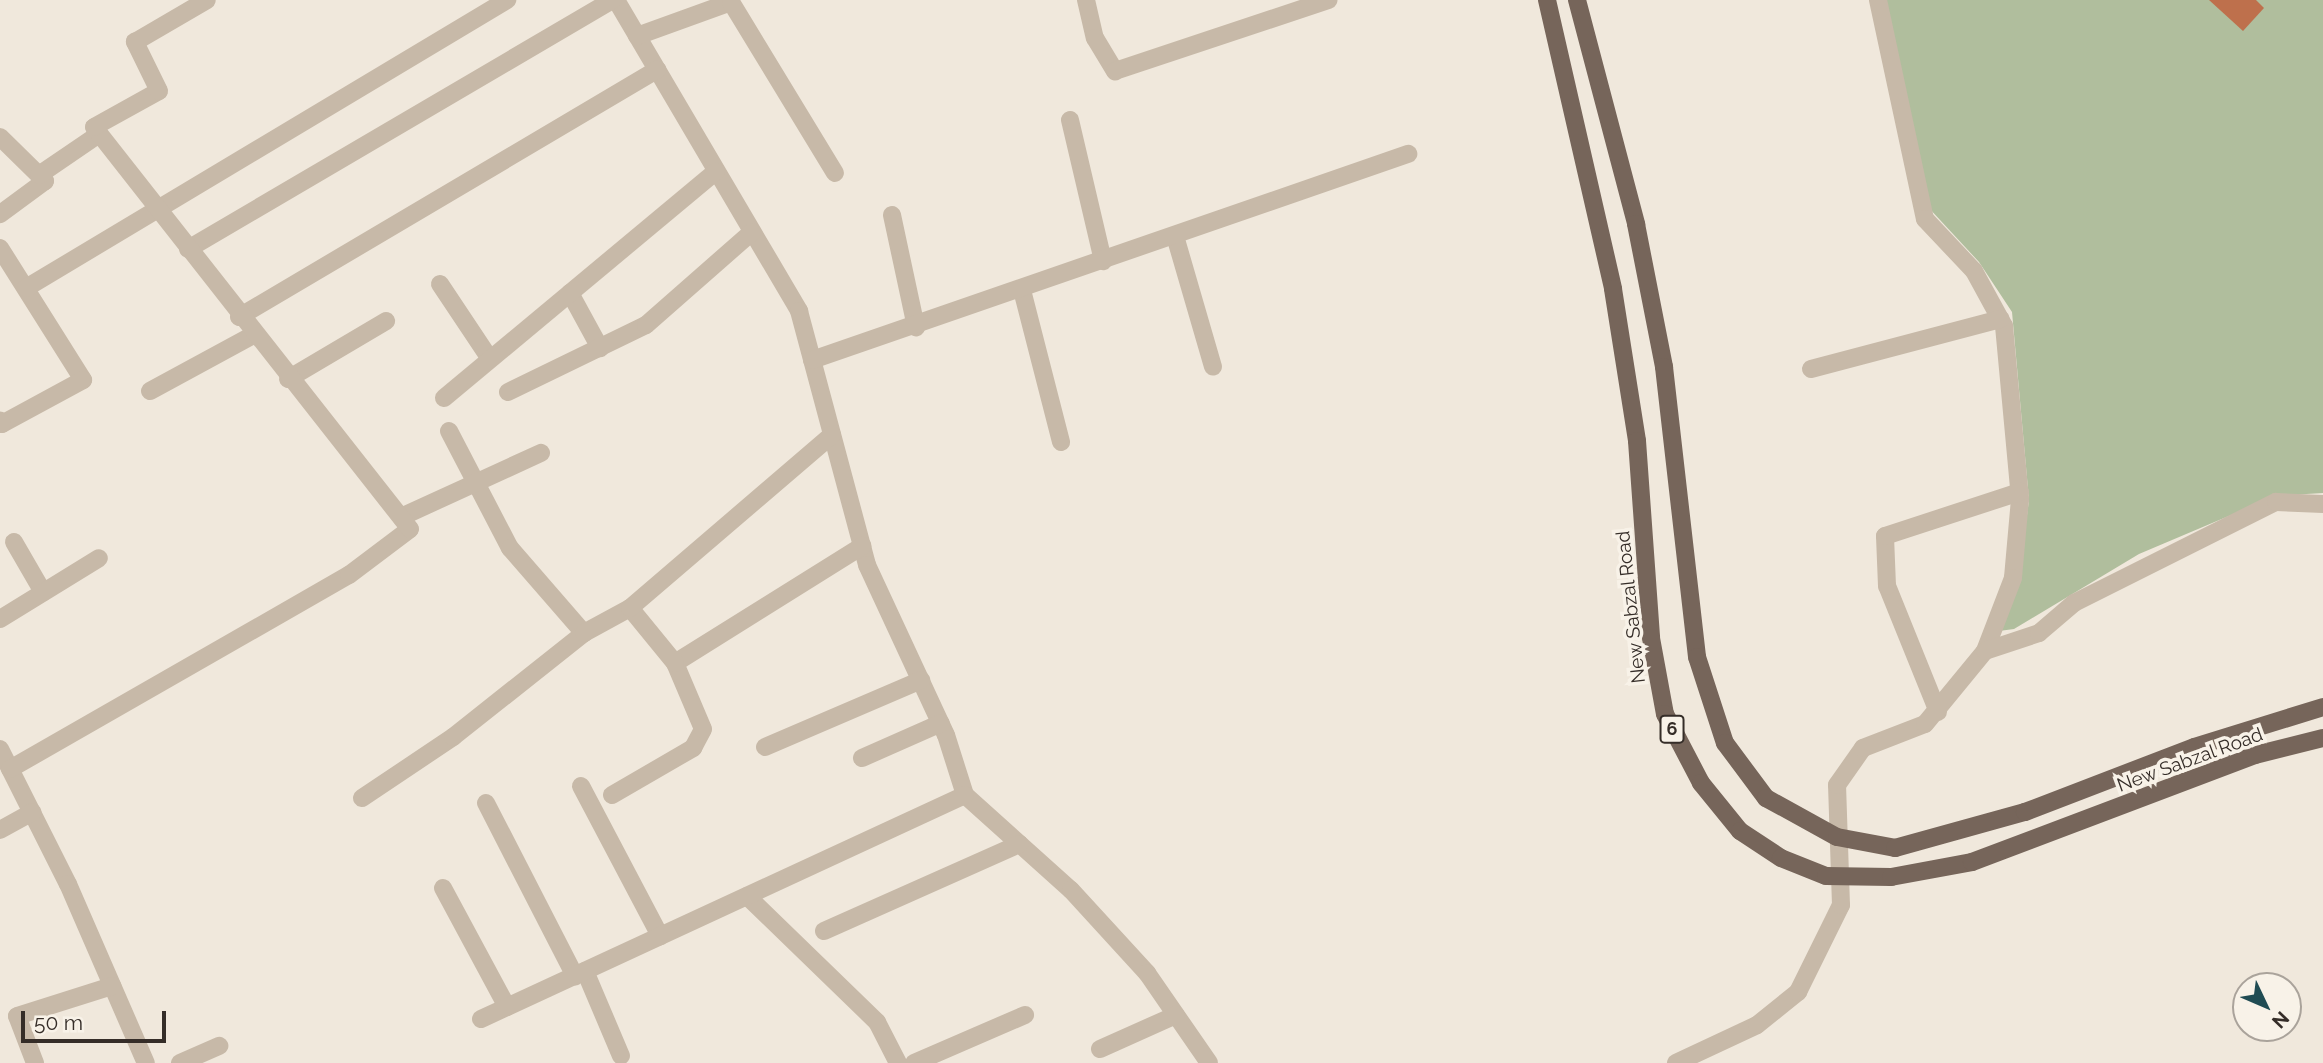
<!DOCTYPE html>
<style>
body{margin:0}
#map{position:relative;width:2323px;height:1063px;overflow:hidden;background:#f0e8dc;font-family:Raleway,sans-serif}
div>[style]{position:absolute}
.green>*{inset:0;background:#b0be9d}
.building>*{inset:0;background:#be704c}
.minor>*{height:18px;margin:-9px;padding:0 9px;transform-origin:9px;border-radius:9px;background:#c7b9a8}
.major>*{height:18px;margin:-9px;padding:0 9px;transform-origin:9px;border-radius:9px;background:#76655a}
span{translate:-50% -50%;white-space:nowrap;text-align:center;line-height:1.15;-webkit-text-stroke:7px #f8f2e8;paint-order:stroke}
.shield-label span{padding:2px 5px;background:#f8f2e8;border:2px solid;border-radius:5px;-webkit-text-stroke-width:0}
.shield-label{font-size:18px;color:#352d28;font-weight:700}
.street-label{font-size:19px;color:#352d28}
.north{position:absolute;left:2232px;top:972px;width:70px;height:70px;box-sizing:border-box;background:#f8f2e8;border:2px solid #aaa39b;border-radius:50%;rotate:134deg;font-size:19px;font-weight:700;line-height:28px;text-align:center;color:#352d28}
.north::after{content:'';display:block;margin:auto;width:24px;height:32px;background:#204c53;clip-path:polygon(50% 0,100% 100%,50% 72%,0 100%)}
.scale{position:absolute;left:21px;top:1011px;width:145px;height:32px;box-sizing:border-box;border:4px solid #352d28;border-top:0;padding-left:9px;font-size:21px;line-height:24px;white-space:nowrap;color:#352d28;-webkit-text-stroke:5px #f8f2e8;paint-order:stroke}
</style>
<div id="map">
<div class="green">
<div style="clip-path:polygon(1885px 0,2323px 0,2323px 493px,2276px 496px,2139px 554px,2014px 629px,1999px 631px,2018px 585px,2029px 500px,2012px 312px,1979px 262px,1928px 207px)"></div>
</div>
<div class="building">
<div style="clip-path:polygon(2209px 0,2256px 0,2264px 8px,2243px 31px)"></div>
</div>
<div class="minor">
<div style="left:616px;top:0;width:361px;rotate:59.5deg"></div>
<div style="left:799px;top:311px;width:263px;rotate:75deg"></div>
<div style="left:867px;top:565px;width:187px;rotate:65.1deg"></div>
<div style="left:946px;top:735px;width:63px;rotate:72.4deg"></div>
<div style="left:965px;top:795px;width:142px;rotate:41.9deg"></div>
<div style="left:1071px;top:890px;width:113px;rotate:47.5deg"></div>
<div style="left:1147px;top:973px;width:109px;rotate:55.4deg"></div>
<div style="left:1086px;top:0;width:39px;rotate:77deg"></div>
<div style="left:1095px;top:38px;width:39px;rotate:59deg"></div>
<div style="left:1115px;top:71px;width:225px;rotate:-18.4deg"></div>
<div style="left:1878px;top:0;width:224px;rotate:77.9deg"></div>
<div style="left:1925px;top:219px;width:71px;rotate:46.7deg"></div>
<div style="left:1974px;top:271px;width:63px;rotate:61.4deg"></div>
<div style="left:2004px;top:326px;width:174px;rotate:84.7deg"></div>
<div style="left:2020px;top:499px;width:79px;rotate:95.1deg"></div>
<div style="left:2013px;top:578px;width:78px;rotate:111deg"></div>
<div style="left:637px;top:36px;width:100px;rotate:-19.9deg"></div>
<div style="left:731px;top:2px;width:200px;rotate:58.7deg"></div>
<div style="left:1070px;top:120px;width:145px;rotate:76.8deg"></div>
<div style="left:0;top:137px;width:63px;rotate:44.4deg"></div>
<div style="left:45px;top:181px;width:56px;rotate:143.7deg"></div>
<div style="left:39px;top:175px;width:73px;rotate:-34.3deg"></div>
<div style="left:892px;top:215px;width:115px;rotate:77.9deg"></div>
<div style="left:1175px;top:236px;width:136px;rotate:73.8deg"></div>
<div style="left:0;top:248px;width:156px;rotate:57.8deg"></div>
<div style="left:83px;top:380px;width:92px;rotate:151.5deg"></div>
<div style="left:2px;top:424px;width:4px;rotate:-117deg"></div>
<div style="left:188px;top:249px;width:492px;rotate:-30.4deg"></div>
<div style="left:440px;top:284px;width:90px;rotate:56.3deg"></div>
<div style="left:26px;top:288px;width:561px;rotate:-30.91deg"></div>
<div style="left:1022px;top:290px;width:157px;rotate:75.6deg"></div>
<div style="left:570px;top:293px;width:63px;rotate:61.4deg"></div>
<div style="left:239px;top:317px;width:486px;rotate:-30.6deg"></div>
<div style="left:812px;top:360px;width:631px;rotate:-19.07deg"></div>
<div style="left:1811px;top:369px;width:196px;rotate:-14.8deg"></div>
<div style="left:288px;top:379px;width:114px;rotate:-30.6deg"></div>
<div style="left:150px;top:391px;width:117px;rotate:-28.5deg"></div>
<div style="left:508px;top:392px;width:153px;rotate:-25.9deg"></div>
<div style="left:646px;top:325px;width:141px;rotate:-41.3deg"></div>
<div style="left:444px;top:398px;width:354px;rotate:-39.8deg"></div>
<div style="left:449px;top:431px;width:132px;rotate:62.5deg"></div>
<div style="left:510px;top:548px;width:113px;rotate:49deg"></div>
<div style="left:401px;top:517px;width:154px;rotate:-24.6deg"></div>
<div style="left:14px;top:542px;width:58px;rotate:59.9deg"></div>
<div style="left:0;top:619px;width:116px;rotate:-31.6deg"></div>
<div style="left:675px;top:663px;width:221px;rotate:-32deg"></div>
<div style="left:1938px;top:712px;width:136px;rotate:-112deg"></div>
<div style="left:1887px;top:586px;width:50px;rotate:-92.3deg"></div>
<div style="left:1885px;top:536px;width:142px;rotate:-18.1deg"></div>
<div style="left:765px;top:747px;width:170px;rotate:-23.2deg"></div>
<div style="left:0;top:749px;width:151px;rotate:63.3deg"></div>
<div style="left:68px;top:884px;width:195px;rotate:66.5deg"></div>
<div style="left:862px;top:758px;width:86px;rotate:-23.9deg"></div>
<div style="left:10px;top:769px;width:391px;rotate:-29.8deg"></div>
<div style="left:349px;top:575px;width:76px;rotate:-37deg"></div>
<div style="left:410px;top:529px;width:511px;rotate:-128.17deg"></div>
<div style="left:94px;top:127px;width:74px;rotate:-29deg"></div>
<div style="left:159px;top:91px;width:55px;rotate:-116.1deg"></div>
<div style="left:135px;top:42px;width:83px;rotate:-30.3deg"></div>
<div style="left:581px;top:786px;width:170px;rotate:62.2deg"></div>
<div style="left:612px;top:795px;width:94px;rotate:-30.1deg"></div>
<div style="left:693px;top:748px;width:21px;rotate:-62deg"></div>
<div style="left:703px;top:729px;width:72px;rotate:-113deg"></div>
<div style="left:675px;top:663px;width:71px;rotate:-129.3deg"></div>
<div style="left:362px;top:798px;width:110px;rotate:-33.8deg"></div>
<div style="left:453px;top:737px;width:167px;rotate:-38.4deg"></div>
<div style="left:584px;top:633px;width:52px;rotate:-28.5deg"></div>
<div style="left:630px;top:608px;width:266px;rotate:-40.6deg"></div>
<div style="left:486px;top:803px;width:195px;rotate:62.8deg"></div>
<div style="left:0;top:830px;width:37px;rotate:-29deg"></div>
<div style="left:443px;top:888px;width:135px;rotate:61.7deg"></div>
<div style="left:747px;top:896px;width:181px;rotate:44.1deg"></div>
<div style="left:877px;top:1022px;width:46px;rotate:62.9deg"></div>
<div style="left:824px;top:931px;width:214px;rotate:-24deg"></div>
<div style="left:585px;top:971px;width:92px;rotate:67deg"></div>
<div style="left:481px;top:1019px;width:533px;rotate:-24.84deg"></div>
<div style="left:1100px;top:1049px;width:83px;rotate:-24.1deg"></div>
<div style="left:35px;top:1063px;width:50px;rotate:-111deg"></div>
<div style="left:17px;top:1016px;width:100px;rotate:-17.5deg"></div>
<div style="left:180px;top:1063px;width:43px;rotate:-23.6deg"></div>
<div style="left:914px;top:1063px;width:121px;rotate:-23.4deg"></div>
<div style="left:1676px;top:1063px;width:89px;rotate:-25.1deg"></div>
<div style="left:1757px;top:1025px;width:53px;rotate:-38.8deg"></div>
<div style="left:1798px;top:992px;width:97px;rotate:-63.7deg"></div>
<div style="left:1841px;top:905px;width:120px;rotate:-91.9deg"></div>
<div style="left:1837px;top:785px;width:45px;rotate:-54.9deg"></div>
<div style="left:1863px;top:748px;width:66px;rotate:-21.2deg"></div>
<div style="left:1925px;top:724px;width:94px;rotate:-50.6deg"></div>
<div style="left:1985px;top:651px;width:57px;rotate:-18.4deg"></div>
<div style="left:2039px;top:633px;width:46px;rotate:-40.6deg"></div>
<div style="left:2074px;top:603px;width:226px;rotate:-26.6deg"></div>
<div style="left:2276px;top:502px;width:47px;rotate:2.4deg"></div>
</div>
<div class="major">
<div style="left:1547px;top:0;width:296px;rotate:77.1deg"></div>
<div style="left:1613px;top:289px;width:154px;rotate:81deg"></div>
<div style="left:1637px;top:441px;width:197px;rotate:85.9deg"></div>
<div style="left:1651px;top:638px;width:77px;rotate:79.6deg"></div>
<div style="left:1665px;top:714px;width:78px;rotate:62.4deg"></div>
<div style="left:1701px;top:783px;width:62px;rotate:50.9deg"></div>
<div style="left:1740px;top:831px;width:49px;rotate:33.4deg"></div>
<div style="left:1781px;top:858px;width:48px;rotate:21.8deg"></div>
<div style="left:1826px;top:876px;width:65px;rotate:0.9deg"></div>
<div style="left:1891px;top:877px;width:82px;rotate:-10.5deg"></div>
<div style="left:1972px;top:862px;width:303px;rotate:-20.7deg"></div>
<div style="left:2255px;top:755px;width:70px;rotate:-14deg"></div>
<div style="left:1577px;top:0;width:232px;rotate:75.2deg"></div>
<div style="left:1636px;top:224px;width:146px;rotate:78.9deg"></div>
<div style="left:1664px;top:367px;width:292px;rotate:83.5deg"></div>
<div style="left:1697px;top:657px;width:90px;rotate:72deg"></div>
<div style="left:1725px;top:743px;width:69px;rotate:53.3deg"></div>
<div style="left:1766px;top:798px;width:81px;rotate:28.8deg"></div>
<div style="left:1837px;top:837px;width:59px;rotate:10.7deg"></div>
<div style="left:1895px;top:848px;width:135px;rotate:-15.5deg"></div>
<div style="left:2025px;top:812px;width:181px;rotate:-21deg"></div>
<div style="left:2194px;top:747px;width:135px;rotate:-17.2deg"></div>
</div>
<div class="shield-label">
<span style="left:1672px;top:729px">6</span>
</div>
<div class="street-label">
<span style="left:1631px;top:607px;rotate:-96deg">New Sabzal Road</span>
<span style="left:2190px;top:760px;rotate:-20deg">New Sabzal Road</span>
</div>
<div class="north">N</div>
<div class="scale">50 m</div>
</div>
